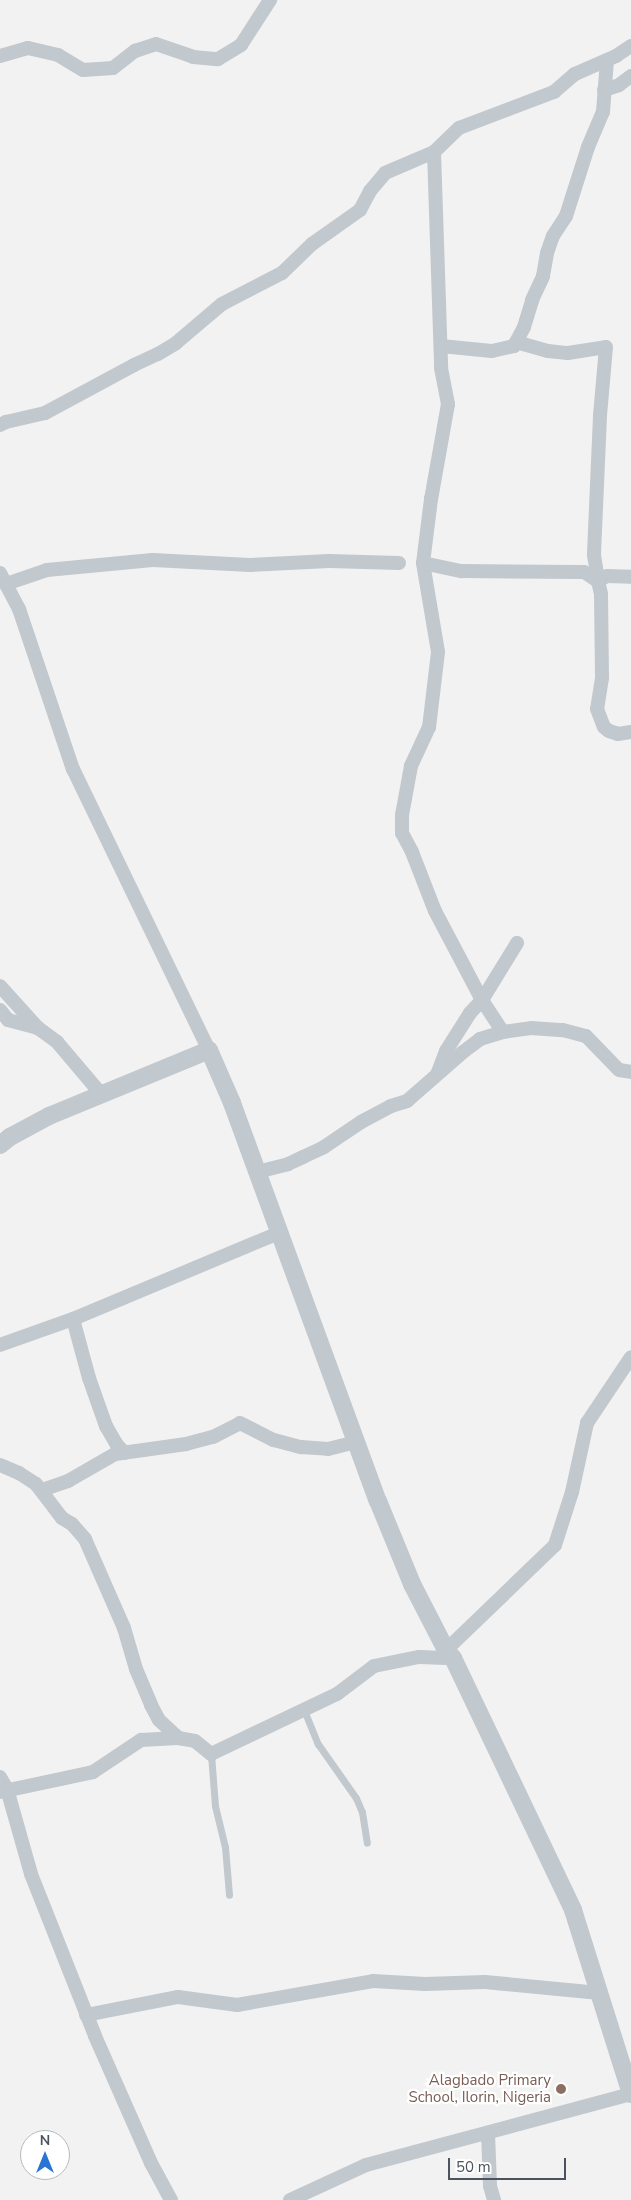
<!DOCTYPE html>
<style>
body{margin:0}
#map{position:relative;width:631px;height:2200px;overflow:hidden;background:#f3f2f2;font-family:"Nunito Sans",sans-serif}
div>[style]{position:absolute}
.service>*{height:7px;margin:-3.5px;padding:0 3.5px;transform-origin:3.5px;border-radius:3.5px;background:#c1c8ce}
.minor>*{height:14px;margin:-7px;padding:0 7px;transform-origin:7px;border-radius:7px;background:#c1c8ce}
.tertiary>*{height:18px;margin:-9px;padding:0 9px;transform-origin:9px;border-radius:9px;background:#c1c8ce}
.dots>*{width:14px;height:14px;translate:-50% -50%;box-sizing:border-box;border:2px solid #fff;border-radius:50%}
span{translate:-50% -50%;white-space:nowrap;text-align:center;line-height:1.15;-webkit-text-stroke:4.5px #fff;paint-order:stroke}
.education-label{font-size:15px;color:#785e54}
.right{translate:-100% -50%;text-align:right}
.north{position:absolute;left:20px;top:2130px;width:50px;height:50px;box-sizing:border-box;background:#fff;border:1px solid #b7bbbe;border-radius:50%;rotate:0deg;font-size:14px;font-weight:700;line-height:20px;text-align:center;color:#4b545d}
.north::after{content:'';display:block;margin:auto;width:18px;height:22px;background:#2a74d5;clip-path:polygon(50% 0,100% 100%,50% 72%,0 100%)}
.scale{position:absolute;left:448px;top:2158px;width:118px;height:22px;box-sizing:border-box;border:2px solid #4b545d;border-top:0;padding-left:6px;font-size:15px;line-height:18px;white-space:nowrap;color:#4b545d;-webkit-text-stroke:4px #fff;paint-order:stroke}
</style>
<div id="map">
<div class="service">
<div style="left:304px;top:1710px;width:37px;rotate:68deg"></div>
<div style="left:318px;top:1744px;width:66px;rotate:54.9deg"></div>
<div style="left:356px;top:1798px;width:15px;rotate:67deg"></div>
<div style="left:362px;top:1812px;width:31px;rotate:81deg"></div>
<div style="left:211px;top:1754px;width:52px;rotate:85.6deg"></div>
<div style="left:215px;top:1806px;width:42px;rotate:76.3deg"></div>
<div style="left:225px;top:1847px;width:48px;rotate:85.2deg"></div>
</div>
<div class="minor">
<div style="left:0;top:56px;width:29px;rotate:-16deg"></div>
<div style="left:28px;top:48px;width:31px;rotate:13deg"></div>
<div style="left:58px;top:55px;width:29px;rotate:31deg"></div>
<div style="left:83px;top:70px;width:30px;rotate:-4deg"></div>
<div style="left:113px;top:68px;width:28px;rotate:-38deg"></div>
<div style="left:135px;top:51px;width:22px;rotate:-18deg"></div>
<div style="left:156px;top:44px;width:39px;rotate:19deg"></div>
<div style="left:193px;top:57px;width:25px;rotate:5deg"></div>
<div style="left:218px;top:59px;width:27px;rotate:-31deg"></div>
<div style="left:241px;top:45px;width:54px;rotate:-57.2deg"></div>
<div style="left:604px;top:90px;width:16px;rotate:-18deg"></div>
<div style="left:619px;top:85px;width:15px;rotate:-37deg"></div>
<div style="left:434px;top:152px;width:216px;rotate:88.1deg"></div>
<div style="left:441px;top:368px;width:37px;rotate:79deg"></div>
<div style="left:448px;top:404px;width:97px;rotate:100.1deg"></div>
<div style="left:431px;top:499px;width:64px;rotate:97.1deg"></div>
<div style="left:423px;top:563px;width:90px;rotate:80.4deg"></div>
<div style="left:438px;top:652px;width:76px;rotate:96.8deg"></div>
<div style="left:429px;top:727px;width:43px;rotate:114.8deg"></div>
<div style="left:411px;top:766px;width:50px;rotate:100.4deg"></div>
<div style="left:402px;top:815px;width:18px;rotate:90deg"></div>
<div style="left:402px;top:833px;width:21px;rotate:62deg"></div>
<div style="left:412px;top:852px;width:63px;rotate:68.7deg"></div>
<div style="left:435px;top:911px;width:101px;rotate:62.2deg"></div>
<div style="left:482px;top:1000px;width:38px;rotate:57deg"></div>
<div style="left:516px;top:342px;width:33px;rotate:16deg"></div>
<div style="left:548px;top:351px;width:20px;rotate:6deg"></div>
<div style="left:568px;top:353px;width:38px;rotate:-9deg"></div>
<div style="left:606px;top:347px;width:69px;rotate:95deg"></div>
<div style="left:600px;top:416px;width:139px;rotate:92.5deg"></div>
<div style="left:594px;top:555px;width:26px;rotate:81deg"></div>
<div style="left:598px;top:581px;width:10px;rotate:-29deg"></div>
<div style="left:607px;top:576px;width:24px;rotate:2deg"></div>
<div style="left:441px;top:346px;width:51px;rotate:5.6deg"></div>
<div style="left:492px;top:351px;width:23px;rotate:-13deg"></div>
<div style="left:514px;top:346px;width:21px;rotate:-62deg"></div>
<div style="left:524px;top:327px;width:28px;rotate:-73deg"></div>
<div style="left:532px;top:300px;width:26px;rotate:-65deg"></div>
<div style="left:543px;top:276px;width:23px;rotate:-80deg"></div>
<div style="left:547px;top:253px;width:18px;rotate:-71deg"></div>
<div style="left:553px;top:236px;width:24px;rotate:-57deg"></div>
<div style="left:566px;top:216px;width:72px;rotate:-72.3deg"></div>
<div style="left:588px;top:147px;width:38px;rotate:-67deg"></div>
<div style="left:603px;top:112px;width:52px;rotate:-85.6deg"></div>
<div style="left:0;top:425px;width:7px;rotate:-27deg"></div>
<div style="left:6px;top:422px;width:40px;rotate:-13deg"></div>
<div style="left:45px;top:413px;width:101px;rotate:-28.3deg"></div>
<div style="left:134px;top:365px;width:26px;rotate:-25deg"></div>
<div style="left:158px;top:354px;width:21px;rotate:-31deg"></div>
<div style="left:176px;top:343px;width:60px;rotate:-40.3deg"></div>
<div style="left:222px;top:304px;width:68px;rotate:-27.3deg"></div>
<div style="left:282px;top:273px;width:42px;rotate:-44deg"></div>
<div style="left:312px;top:244px;width:59px;rotate:-35.3deg"></div>
<div style="left:360px;top:210px;width:21px;rotate:-62deg"></div>
<div style="left:370px;top:191px;width:23px;rotate:-50deg"></div>
<div style="left:385px;top:173px;width:53px;rotate:-23.2deg"></div>
<div style="left:434px;top:152px;width:35px;rotate:-44deg"></div>
<div style="left:459px;top:128px;width:102px;rotate:-20.8deg"></div>
<div style="left:554px;top:92px;width:28px;rotate:-41deg"></div>
<div style="left:575px;top:74px;width:45px;rotate:-23.7deg"></div>
<div style="left:616px;top:56px;width:18px;rotate:-34deg"></div>
<div style="left:423px;top:563px;width:40px;rotate:12deg"></div>
<div style="left:462px;top:571px;width:122px;rotate:0.5deg"></div>
<div style="left:584px;top:572px;width:17px;rotate:33deg"></div>
<div style="left:598px;top:581px;width:13px;rotate:77deg"></div>
<div style="left:601px;top:594px;width:84px;rotate:89.3deg"></div>
<div style="left:602px;top:678px;width:31px;rotate:99deg"></div>
<div style="left:597px;top:709px;width:19px;rotate:69deg"></div>
<div style="left:604px;top:727px;width:6px;rotate:39deg"></div>
<div style="left:609px;top:731px;width:9px;rotate:18deg"></div>
<div style="left:618px;top:734px;width:13px;rotate:-9deg"></div>
<div style="left:0;top:573px;width:41px;rotate:62.2deg"></div>
<div style="left:19px;top:609px;width:169px;rotate:71.4deg"></div>
<div style="left:73px;top:769px;width:312px;rotate:64.2deg"></div>
<div style="left:6px;top:584px;width:43px;rotate:-18.9deg"></div>
<div style="left:47px;top:570px;width:106px;rotate:-5.4deg"></div>
<div style="left:153px;top:560px;width:97px;rotate:3deg"></div>
<div style="left:250px;top:565px;width:79px;rotate:-2.9deg"></div>
<div style="left:329px;top:561px;width:70px;rotate:1.6deg"></div>
<div style="left:0;top:986px;width:57px;rotate:47.9deg"></div>
<div style="left:0;top:1010px;width:13px;rotate:51deg"></div>
<div style="left:8px;top:1020px;width:31px;rotate:15deg"></div>
<div style="left:38px;top:1028px;width:24px;rotate:36deg"></div>
<div style="left:57px;top:1042px;width:70px;rotate:49.7deg"></div>
<div style="left:438px;top:1072px;width:22px;rotate:-69deg"></div>
<div style="left:446px;top:1051px;width:45px;rotate:-57.7deg"></div>
<div style="left:470px;top:1013px;width:18px;rotate:-47deg"></div>
<div style="left:482px;top:1000px;width:67px;rotate:-58.4deg"></div>
<div style="left:257px;top:1172px;width:32px;rotate:-14deg"></div>
<div style="left:288px;top:1164px;width:17px;rotate:-25deg"></div>
<div style="left:303px;top:1157px;width:23px;rotate:-25deg"></div>
<div style="left:324px;top:1147px;width:45px;rotate:-34deg"></div>
<div style="left:361px;top:1122px;width:34px;rotate:-28deg"></div>
<div style="left:391px;top:1106px;width:17px;rotate:-17deg"></div>
<div style="left:407px;top:1101px;width:74px;rotate:-41.2deg"></div>
<div style="left:463px;top:1052px;width:21px;rotate:-37deg"></div>
<div style="left:480px;top:1039px;width:24px;rotate:-17deg"></div>
<div style="left:503px;top:1032px;width:28px;rotate:-8deg"></div>
<div style="left:531px;top:1028px;width:32px;rotate:4deg"></div>
<div style="left:563px;top:1030px;width:24px;rotate:15deg"></div>
<div style="left:586px;top:1036px;width:47px;rotate:45.9deg"></div>
<div style="left:619px;top:1070px;width:12px;rotate:9deg"></div>
<div style="left:73px;top:1319px;width:61px;rotate:74.8deg"></div>
<div style="left:89px;top:1378px;width:51px;rotate:70.5deg"></div>
<div style="left:106px;top:1426px;width:22px;rotate:60deg"></div>
<div style="left:117px;top:1445px;width:11px;rotate:45deg"></div>
<div style="left:0;top:1345px;width:77px;rotate:-19.6deg"></div>
<div style="left:73px;top:1319px;width:223px;rotate:-22.7deg"></div>
<div style="left:0;top:1465px;width:21px;rotate:23deg"></div>
<div style="left:19px;top:1473px;width:20px;rotate:33deg"></div>
<div style="left:36px;top:1484px;width:43px;rotate:52.6deg"></div>
<div style="left:62px;top:1518px;width:12px;rotate:31deg"></div>
<div style="left:72px;top:1524px;width:20px;rotate:49deg"></div>
<div style="left:85px;top:1539px;width:97px;rotate:66.3deg"></div>
<div style="left:124px;top:1628px;width:43px;rotate:73.7deg"></div>
<div style="left:136px;top:1669px;width:39px;rotate:67deg"></div>
<div style="left:151px;top:1705px;width:17px;rotate:62deg"></div>
<div style="left:159px;top:1720px;width:26px;rotate:43deg"></div>
<div style="left:42px;top:1490px;width:28px;rotate:-19deg"></div>
<div style="left:68px;top:1481px;width:54px;rotate:-29.9deg"></div>
<div style="left:115px;top:1454px;width:72px;rotate:-8deg"></div>
<div style="left:186px;top:1444px;width:28px;rotate:-15deg"></div>
<div style="left:213px;top:1437px;width:30px;rotate:-27deg"></div>
<div style="left:240px;top:1423px;width:38px;rotate:27deg"></div>
<div style="left:274px;top:1440px;width:28px;rotate:15deg"></div>
<div style="left:301px;top:1447px;width:27px;rotate:4deg"></div>
<div style="left:328px;top:1449px;width:30px;rotate:-14deg"></div>
<div style="left:446px;top:1650px;width:151px;rotate:-43.9deg"></div>
<div style="left:555px;top:1545px;width:56px;rotate:-72.2deg"></div>
<div style="left:572px;top:1492px;width:71px;rotate:-77.7deg"></div>
<div style="left:587px;top:1423px;width:79px;rotate:-56.3deg"></div>
<div style="left:0;top:1777px;width:14px;rotate:60deg"></div>
<div style="left:7px;top:1789px;width:88px;rotate:74.2deg"></div>
<div style="left:31px;top:1874px;width:174px;rotate:68.4deg"></div>
<div style="left:95px;top:2036px;width:139px;rotate:66.2deg"></div>
<div style="left:151px;top:2163px;width:42px;rotate:61.6deg"></div>
<div style="left:0;top:1792px;width:95px;rotate:-12.1deg"></div>
<div style="left:93px;top:1772px;width:58px;rotate:-33.7deg"></div>
<div style="left:141px;top:1740px;width:37px;rotate:-3deg"></div>
<div style="left:178px;top:1738px;width:17px;rotate:10deg"></div>
<div style="left:195px;top:1741px;width:21px;rotate:39deg"></div>
<div style="left:211px;top:1754px;width:140px;rotate:-25.5deg"></div>
<div style="left:337px;top:1694px;width:46px;rotate:-37.1deg"></div>
<div style="left:374px;top:1666px;width:46px;rotate:-11.3deg"></div>
<div style="left:419px;top:1657px;width:34px;rotate:2deg"></div>
<div style="left:86px;top:2015px;width:94px;rotate:-11.1deg"></div>
<div style="left:178px;top:1997px;width:60px;rotate:7.7deg"></div>
<div style="left:237px;top:2005px;width:138px;rotate:-10deg"></div>
<div style="left:373px;top:1981px;width:52px;rotate:3.3deg"></div>
<div style="left:425px;top:1984px;width:60px;rotate:-1.9deg"></div>
<div style="left:485px;top:1982px;width:115px;rotate:5.5deg"></div>
<div style="left:488px;top:2133px;width:53px;rotate:87.8deg"></div>
<div style="left:490px;top:2186px;width:15px;rotate:74deg"></div>
<div style="left:290px;top:2200px;width:84px;rotate:-24.7deg"></div>
<div style="left:366px;top:2165px;width:274px;rotate:-15deg"></div>
</div>
<div class="tertiary">
<div style="left:0;top:1145px;width:13px;rotate:-39deg"></div>
<div style="left:10px;top:1137px;width:44px;rotate:-28.3deg"></div>
<div style="left:49px;top:1116px;width:173px;rotate:-22.4deg"></div>
<div style="left:209px;top:1050px;width:58px;rotate:66.5deg"></div>
<div style="left:232px;top:1103px;width:424px;rotate:69.9deg"></div>
<div style="left:378px;top:1501px;width:90px;rotate:67.7deg"></div>
<div style="left:412px;top:1584px;width:74px;rotate:62.7deg"></div>
<div style="left:446px;top:1650px;width:11px;rotate:49deg"></div>
<div style="left:453px;top:1658px;width:279px;rotate:64.5deg"></div>
<div style="left:573px;top:1910px;width:193px;rotate:72.5deg"></div>
</div>
<div class="dots">
<div style="left:561px;top:2089px;background:#8d6e63"></div>
</div>
<div class="education-label">
<span class="right" style="left:551px;top:2089px">Alagbado Primary<br>School, Ilorin, Nigeria</span>
</div>
<div class="north">N</div>
<div class="scale">50 m</div>
</div>
